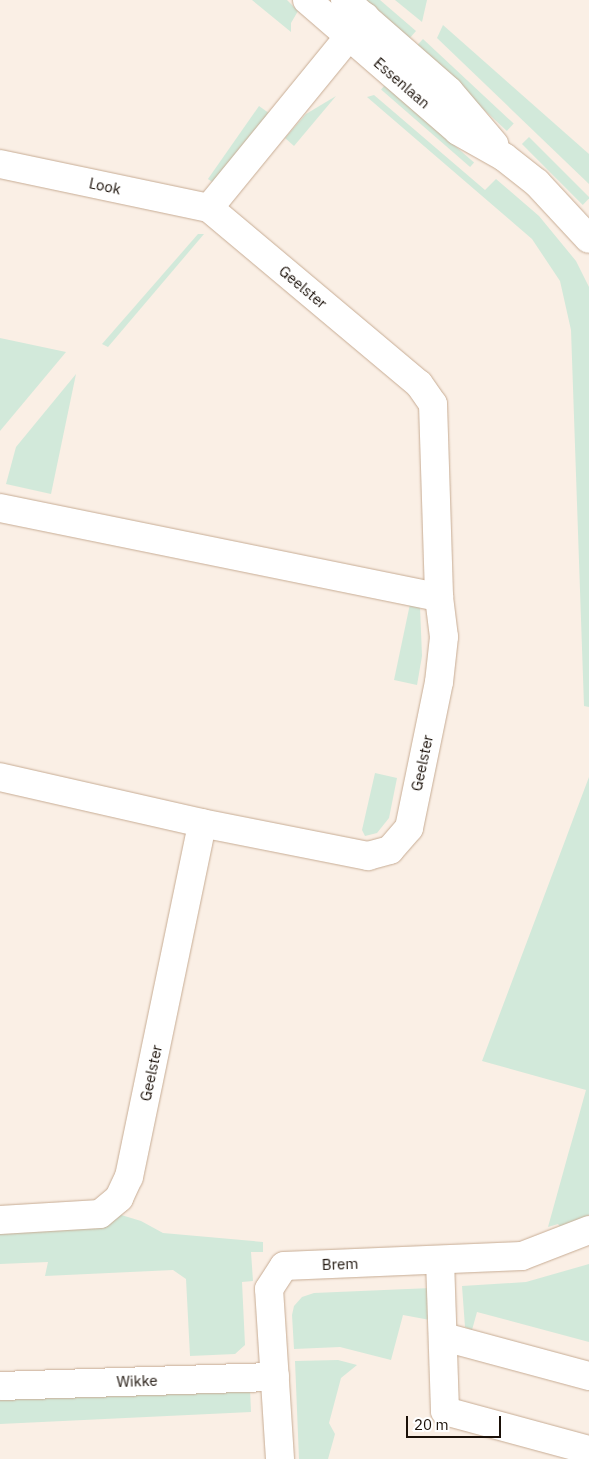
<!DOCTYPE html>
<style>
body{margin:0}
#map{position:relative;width:589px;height:1459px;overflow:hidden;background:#faefe5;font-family:"IBM Plex Sans",sans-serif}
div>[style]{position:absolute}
.green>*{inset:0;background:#d2e9da;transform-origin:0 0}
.roads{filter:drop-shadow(0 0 1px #c7ac94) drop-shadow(0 0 1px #c7ac94)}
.minor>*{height:28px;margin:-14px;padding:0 14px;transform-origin:14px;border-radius:14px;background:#fff}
span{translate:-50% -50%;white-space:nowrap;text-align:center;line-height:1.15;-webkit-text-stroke:4.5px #fff;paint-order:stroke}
.street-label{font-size:15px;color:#1a1008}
.scale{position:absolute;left:406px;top:1416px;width:95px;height:22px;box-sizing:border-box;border:2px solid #1a1008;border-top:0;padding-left:6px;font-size:15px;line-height:18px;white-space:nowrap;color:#1a1008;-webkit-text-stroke:4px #fff;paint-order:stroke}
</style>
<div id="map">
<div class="green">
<div style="clip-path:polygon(252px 0,287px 0,298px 11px,291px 23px,291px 32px)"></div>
<div style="clip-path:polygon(363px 0,380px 0,416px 31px,409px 39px)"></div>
<div style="clip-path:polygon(395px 0,427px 0,422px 22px)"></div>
<div style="clip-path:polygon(443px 25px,589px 154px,589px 184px,437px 38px)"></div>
<div style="left:423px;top:39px;width:124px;height:10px;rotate:43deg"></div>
<div style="left:385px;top:85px;width:118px;height:6px;rotate:41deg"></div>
<div style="clip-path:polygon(374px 95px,485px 190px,496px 179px,539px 216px,576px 261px,589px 287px,589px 707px,584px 706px,571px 330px,560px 281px,532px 239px,367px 97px)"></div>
<div style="clip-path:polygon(336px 96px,294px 146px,285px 138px,306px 114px)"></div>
<div style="left:259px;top:106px;width:12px;height:89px;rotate:35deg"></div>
<div style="left:529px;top:137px;width:86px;height:10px;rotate:45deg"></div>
<div style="clip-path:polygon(198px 234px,204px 234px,108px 347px,102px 344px)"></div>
<div style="clip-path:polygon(0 338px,66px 352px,0 431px)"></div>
<div style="clip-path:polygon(76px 374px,51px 494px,6px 484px,16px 447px)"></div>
<div style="clip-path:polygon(410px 604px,420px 607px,422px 656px,417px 685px,394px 680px)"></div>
<div style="clip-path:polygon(375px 773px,397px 778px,389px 818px,377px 833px,365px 836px,362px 830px)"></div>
<div style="clip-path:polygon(589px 777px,589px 1215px,561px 1228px,558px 1224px,548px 1227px,586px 1090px,482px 1061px)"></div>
<div style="clip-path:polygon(118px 1214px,141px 1221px,163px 1233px,263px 1242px,263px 1252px,251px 1252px,253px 1281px,242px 1282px,245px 1345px,235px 1354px,190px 1356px,186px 1279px,173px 1270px,45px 1276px,48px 1262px,0 1264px,0 1230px)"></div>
<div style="clip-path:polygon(589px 1264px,589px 1342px,477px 1312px,472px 1330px,465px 1327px,462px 1286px,526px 1282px)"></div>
<div style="clip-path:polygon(431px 1288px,430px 1320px,403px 1315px,391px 1360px,340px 1347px,294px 1349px,292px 1315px,294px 1306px,302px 1297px,314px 1293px)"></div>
<div style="clip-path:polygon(338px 1360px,357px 1365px,341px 1378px,329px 1423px,335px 1434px,328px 1459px,299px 1459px,295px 1361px)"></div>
<div style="clip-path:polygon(250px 1389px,251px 1412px,0 1424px,0 1395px)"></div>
</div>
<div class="roads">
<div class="minor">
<div style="left:307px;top:0;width:200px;rotate:40.9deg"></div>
<div style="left:458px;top:131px;width:53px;rotate:29.5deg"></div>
<div style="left:504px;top:157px;width:42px;rotate:38.2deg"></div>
<div style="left:537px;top:183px;width:76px;rotate:47.1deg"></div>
<div style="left:345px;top:0;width:138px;rotate:41.2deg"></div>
<div style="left:449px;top:91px;width:70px;rotate:49.7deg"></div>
<div style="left:0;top:164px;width:214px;rotate:11.9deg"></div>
<div style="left:209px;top:208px;width:274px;rotate:40deg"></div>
<div style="left:419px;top:384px;width:24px;rotate:55deg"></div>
<div style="left:433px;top:404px;width:193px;rotate:88.2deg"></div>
<div style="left:439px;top:597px;width:40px;rotate:82.9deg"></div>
<div style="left:444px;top:637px;width:45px;rotate:96.3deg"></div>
<div style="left:439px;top:682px;width:149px;rotate:101.6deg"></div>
<div style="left:409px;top:828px;width:29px;rotate:131deg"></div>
<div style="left:390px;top:850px;width:23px;rotate:165deg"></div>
<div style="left:368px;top:856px;width:169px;rotate:-168.8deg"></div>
<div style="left:202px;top:823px;width:207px;rotate:-167.2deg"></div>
<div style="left:209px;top:208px;width:247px;rotate:-50.8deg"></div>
<div style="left:0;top:508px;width:448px;rotate:11.5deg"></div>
<div style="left:0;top:1220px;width:100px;rotate:-3.4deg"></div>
<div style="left:100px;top:1214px;width:25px;rotate:-40deg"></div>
<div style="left:119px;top:1198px;width:23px;rotate:-65deg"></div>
<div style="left:129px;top:1177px;width:361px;rotate:-78.3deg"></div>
<div style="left:440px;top:1260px;width:151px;rotate:88.1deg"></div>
<div style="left:445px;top:1411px;width:149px;rotate:15.2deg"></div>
<div style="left:444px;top:1337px;width:150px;rotate:15.1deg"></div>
<div style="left:0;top:1386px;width:275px;rotate:-1.9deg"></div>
<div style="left:280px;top:1459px;width:170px;rotate:-93.7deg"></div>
<div style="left:269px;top:1289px;width:27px;rotate:-57deg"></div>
<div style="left:284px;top:1266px;width:238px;rotate:-2.4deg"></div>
<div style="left:522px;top:1256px;width:72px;rotate:-21.2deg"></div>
</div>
</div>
<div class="street-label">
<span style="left:402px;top:83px;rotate:41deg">Essenlaan</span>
<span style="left:105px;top:186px;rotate:12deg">Look</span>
<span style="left:303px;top:287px;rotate:40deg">Geelster</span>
<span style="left:422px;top:763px;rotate:-78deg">Geelster</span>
<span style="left:151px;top:1073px;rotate:-78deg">Geelster</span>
<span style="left:340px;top:1264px;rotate:-2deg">Brem</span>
<span style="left:137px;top:1381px;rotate:-2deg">Wikke</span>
</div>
<div class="scale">20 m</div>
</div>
